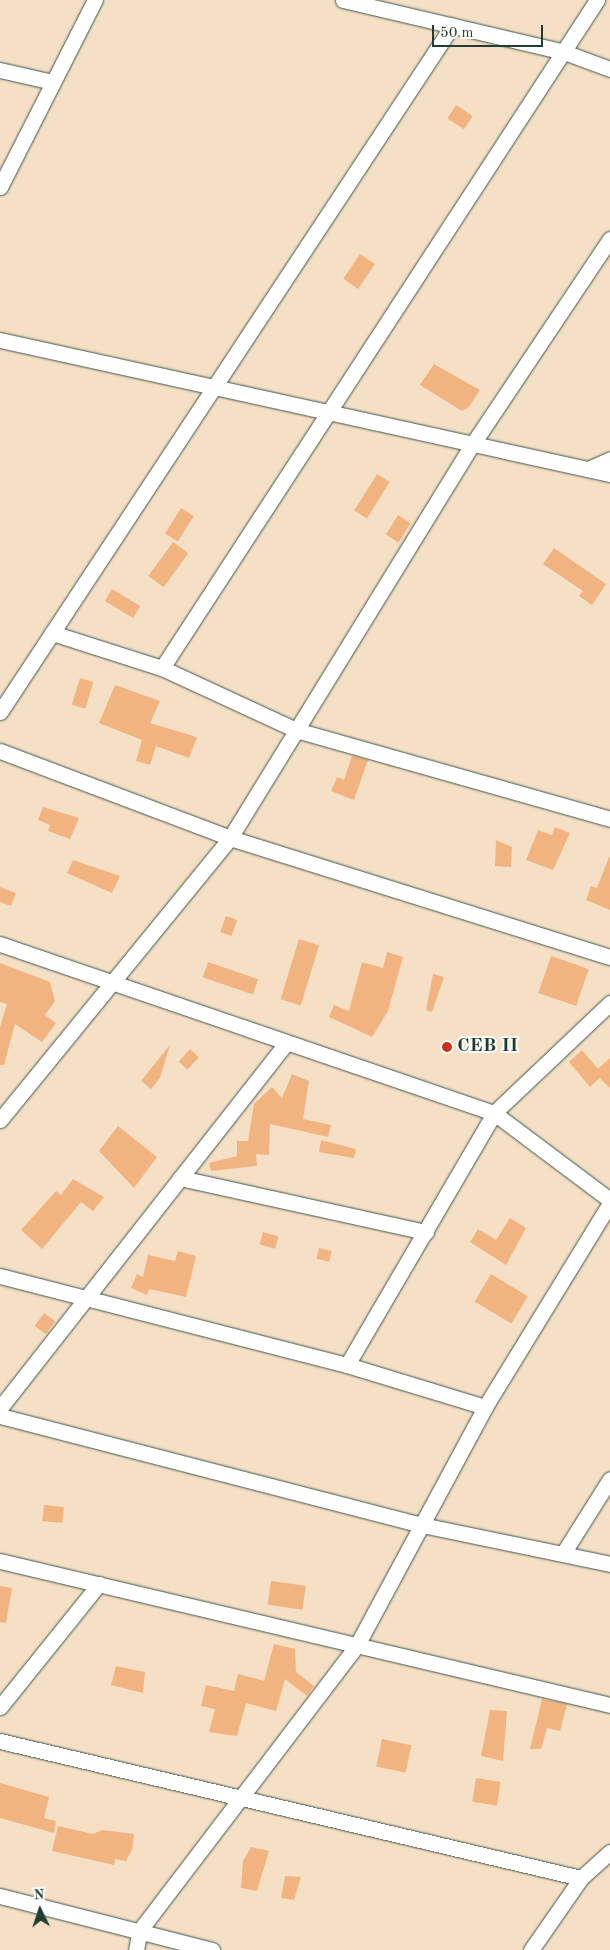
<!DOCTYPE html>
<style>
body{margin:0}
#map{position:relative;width:610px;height:1950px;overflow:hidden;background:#f5e0c6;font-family:"Old Standard TT",serif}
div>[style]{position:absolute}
.building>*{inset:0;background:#f1b481;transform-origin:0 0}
.roads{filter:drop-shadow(0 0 1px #3f554a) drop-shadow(0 0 1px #3f554a)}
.street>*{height:15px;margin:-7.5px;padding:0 7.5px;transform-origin:7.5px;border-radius:7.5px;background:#fff}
.dots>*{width:14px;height:14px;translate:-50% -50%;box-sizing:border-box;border:2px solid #fdfcf7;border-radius:50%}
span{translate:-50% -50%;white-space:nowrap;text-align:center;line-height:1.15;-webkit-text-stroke:4px #fdfcf7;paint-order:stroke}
.poi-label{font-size:19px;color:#1f3d34;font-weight:700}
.left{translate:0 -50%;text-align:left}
.north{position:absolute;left:15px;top:1885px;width:50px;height:50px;-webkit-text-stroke:4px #fdfcf7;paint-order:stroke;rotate:356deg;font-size:14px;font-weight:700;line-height:20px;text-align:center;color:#1f3d34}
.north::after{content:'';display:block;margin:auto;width:18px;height:22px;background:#1f3d34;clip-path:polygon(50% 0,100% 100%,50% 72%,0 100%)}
.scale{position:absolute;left:432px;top:25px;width:111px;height:22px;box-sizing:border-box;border:2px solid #1f3d34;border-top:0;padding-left:6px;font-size:15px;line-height:18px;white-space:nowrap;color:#1f3d34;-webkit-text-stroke:4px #fdfcf7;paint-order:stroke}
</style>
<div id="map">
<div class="building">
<div style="left:456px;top:105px;width:20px;height:16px;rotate:33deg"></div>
<div style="left:360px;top:254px;width:18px;height:30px;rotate:34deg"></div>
<div style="clip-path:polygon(434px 364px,480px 390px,469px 407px,462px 411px,420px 385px)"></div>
<div style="left:377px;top:474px;width:15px;height:43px;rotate:32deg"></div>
<div style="left:181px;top:508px;width:15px;height:30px;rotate:32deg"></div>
<div style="left:398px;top:515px;width:15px;height:23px;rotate:32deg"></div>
<div style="left:173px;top:542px;width:19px;height:42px;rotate:36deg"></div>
<div style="clip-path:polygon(554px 548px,606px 584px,592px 605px,579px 596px,583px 591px,543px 564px)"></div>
<div style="left:112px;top:589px;width:33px;height:14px;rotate:31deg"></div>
<div style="left:80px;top:678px;width:14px;height:28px;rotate:17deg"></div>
<div style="clip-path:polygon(115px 685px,160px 701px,150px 723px,197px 737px,189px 758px,156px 746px,150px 765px,136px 761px,142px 740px,99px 723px)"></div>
<div style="clip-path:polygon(352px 756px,368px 760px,354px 800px,331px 791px,337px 777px,344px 780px)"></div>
<div style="clip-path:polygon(43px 807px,79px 818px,70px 839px,48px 831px,50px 825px,38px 820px)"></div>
<div style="clip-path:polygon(555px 827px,570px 833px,553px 870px,526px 860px,538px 830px,552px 835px)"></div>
<div style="clip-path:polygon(496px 840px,512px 847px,511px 867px,495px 866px)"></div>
<div style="clip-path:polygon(609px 857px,610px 858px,610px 910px,586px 900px,591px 886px,597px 888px)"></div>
<div style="clip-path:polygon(73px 860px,120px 876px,112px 893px,67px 873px)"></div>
<div style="clip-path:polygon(0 887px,16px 893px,11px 906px,0 902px)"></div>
<div style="left:226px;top:916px;width:12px;height:17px;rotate:20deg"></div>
<div style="left:299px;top:939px;width:21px;height:63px;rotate:17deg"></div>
<div style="clip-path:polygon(387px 952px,403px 957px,388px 1011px,372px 1037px,329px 1017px,334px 1005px,349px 1011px,362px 962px,383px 968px)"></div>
<div style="left:551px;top:956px;width:40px;height:39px;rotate:19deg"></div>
<div style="left:208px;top:962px;width:53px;height:16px;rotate:19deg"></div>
<div style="clip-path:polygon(0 963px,50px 982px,55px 1001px,45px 1015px,56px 1023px,42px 1042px,15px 1024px,4px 1065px,0 1065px,0 1027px,7px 1004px,0 1002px)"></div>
<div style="clip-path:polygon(433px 974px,444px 977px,432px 1012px,426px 1010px)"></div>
<div style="clip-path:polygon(170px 1045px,160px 1078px,151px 1089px,141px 1081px)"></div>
<div style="left:190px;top:1049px;width:12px;height:17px;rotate:42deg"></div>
<div style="clip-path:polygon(582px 1050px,598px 1069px,610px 1058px,610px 1088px,600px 1078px,590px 1087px,569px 1062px)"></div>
<div style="clip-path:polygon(292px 1074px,309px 1081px,303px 1119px,331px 1125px,328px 1137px,270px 1124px,269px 1155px,256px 1154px,257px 1166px,211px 1171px,209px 1163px,237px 1156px,237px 1141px,248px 1141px,254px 1104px,272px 1087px,282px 1098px)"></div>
<div style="clip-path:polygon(118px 1126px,157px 1157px,134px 1188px,99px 1151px)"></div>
<div style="clip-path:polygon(321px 1140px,356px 1149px,354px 1158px,319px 1152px)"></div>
<div style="clip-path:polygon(73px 1179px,104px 1197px,93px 1211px,81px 1202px,42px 1249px,21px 1230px,56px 1191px,61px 1195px)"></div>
<div style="clip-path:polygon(510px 1218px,526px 1228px,506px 1265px,470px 1242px,478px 1229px,496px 1240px)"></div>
<div style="left:263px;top:1232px;width:16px;height:13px;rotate:15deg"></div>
<div style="left:319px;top:1248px;width:13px;height:11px;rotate:13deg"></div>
<div style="clip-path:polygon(178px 1251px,196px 1256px,186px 1297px,149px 1289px,147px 1295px,131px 1288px,137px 1274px,143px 1277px,148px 1255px,175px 1261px)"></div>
<div style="left:491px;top:1274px;width:43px;height:32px;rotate:31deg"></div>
<div style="left:44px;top:1313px;width:14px;height:16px;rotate:36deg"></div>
<div style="left:44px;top:1505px;width:20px;height:16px;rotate:6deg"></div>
<div style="left:271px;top:1581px;width:35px;height:24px;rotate:8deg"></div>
<div style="clip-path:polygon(0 1586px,12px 1588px,6px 1623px,0 1622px)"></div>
<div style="clip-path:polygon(274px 1644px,295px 1649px,296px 1672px,314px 1686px,307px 1696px,285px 1679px,276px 1711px,246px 1703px,237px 1736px,209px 1732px,215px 1709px,201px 1706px,206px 1685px,234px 1691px,238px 1674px,264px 1681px)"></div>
<div style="clip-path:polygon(116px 1666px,145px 1672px,143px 1693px,111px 1685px)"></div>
<div style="clip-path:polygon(542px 1699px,567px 1704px,560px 1731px,547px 1728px,541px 1749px,530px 1749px)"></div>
<div style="clip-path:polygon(490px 1710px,507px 1711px,503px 1761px,481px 1756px)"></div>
<div style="left:382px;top:1739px;width:30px;height:28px;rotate:12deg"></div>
<div style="left:476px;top:1778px;width:25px;height:24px;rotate:9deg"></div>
<div style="clip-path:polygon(0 1783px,49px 1797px,44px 1818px,56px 1821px,54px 1833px,0 1818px)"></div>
<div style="clip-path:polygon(58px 1826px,93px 1834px,102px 1830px,134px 1834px,132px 1850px,126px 1861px,115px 1859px,114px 1865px,52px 1851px)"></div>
<div style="clip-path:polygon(251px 1847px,269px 1851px,257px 1891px,241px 1888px,243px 1861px)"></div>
<div style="clip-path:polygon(285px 1876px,301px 1877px,294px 1900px,281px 1898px)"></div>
</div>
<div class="roads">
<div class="street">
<div style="left:343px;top:0;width:227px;rotate:13.2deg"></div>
<div style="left:564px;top:52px;width:49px;rotate:20.3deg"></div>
<div style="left:0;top:70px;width:54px;rotate:12.8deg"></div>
<div style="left:0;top:187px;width:210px;rotate:-63.1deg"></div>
<div style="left:0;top:340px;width:625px;rotate:12.39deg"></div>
<div style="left:588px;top:469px;width:24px;rotate:-24deg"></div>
<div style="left:52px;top:633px;width:115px;rotate:17.7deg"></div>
<div style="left:162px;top:668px;width:148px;rotate:24.8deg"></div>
<div style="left:296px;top:730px;width:326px;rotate:15.8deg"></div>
<div style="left:162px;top:668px;width:797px;rotate:-56.93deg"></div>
<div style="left:0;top:712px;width:822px;rotate:-56.62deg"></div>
<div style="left:0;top:751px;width:246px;rotate:20.7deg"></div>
<div style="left:230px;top:838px;width:398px;rotate:17.4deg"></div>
<div style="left:0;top:944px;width:522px;rotate:18.89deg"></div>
<div style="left:494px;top:1113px;width:145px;rotate:36.9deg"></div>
<div style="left:0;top:1120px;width:364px;rotate:-50.8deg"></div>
<div style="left:230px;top:838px;width:462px;rotate:-58.4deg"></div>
<div style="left:472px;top:445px;width:248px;rotate:-56.2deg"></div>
<div style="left:180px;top:1178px;width:252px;rotate:12.4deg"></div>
<div style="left:0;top:1276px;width:358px;rotate:14.4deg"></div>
<div style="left:347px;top:1365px;width:144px;rotate:16.9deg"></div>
<div style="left:347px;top:1365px;width:292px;rotate:-59.7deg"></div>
<div style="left:494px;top:1113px;width:160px;rotate:-43.5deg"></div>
<div style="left:0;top:1408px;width:464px;rotate:-51.9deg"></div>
<div style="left:0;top:1416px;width:436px;rotate:14.5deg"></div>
<div style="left:422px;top:1525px;width:192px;rotate:11.7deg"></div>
<div style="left:564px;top:1552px;width:86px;rotate:-57.8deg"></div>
<div style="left:0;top:1561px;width:627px;rotate:13.28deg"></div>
<div style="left:0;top:1707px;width:158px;rotate:-51.2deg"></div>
<div style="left:0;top:1741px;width:597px;rotate:13.27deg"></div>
<div style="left:0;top:1896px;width:219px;rotate:14.3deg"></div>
<div style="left:136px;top:1950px;width:20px;rotate:-79deg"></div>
<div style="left:140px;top:1930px;width:358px;rotate:-52.7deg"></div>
<div style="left:357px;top:1645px;width:270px;rotate:-61.7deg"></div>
<div style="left:485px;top:1407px;width:239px;rotate:-58.5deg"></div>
<div style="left:531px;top:1950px;width:88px;rotate:-55.2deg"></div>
<div style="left:581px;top:1878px;width:39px;rotate:-42deg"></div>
</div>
</div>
<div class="dots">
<div style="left:447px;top:1047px;background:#c8321e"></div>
</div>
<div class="poi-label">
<span class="left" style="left:457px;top:1047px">CEB II</span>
</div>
<div class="north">N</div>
<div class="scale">50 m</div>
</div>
